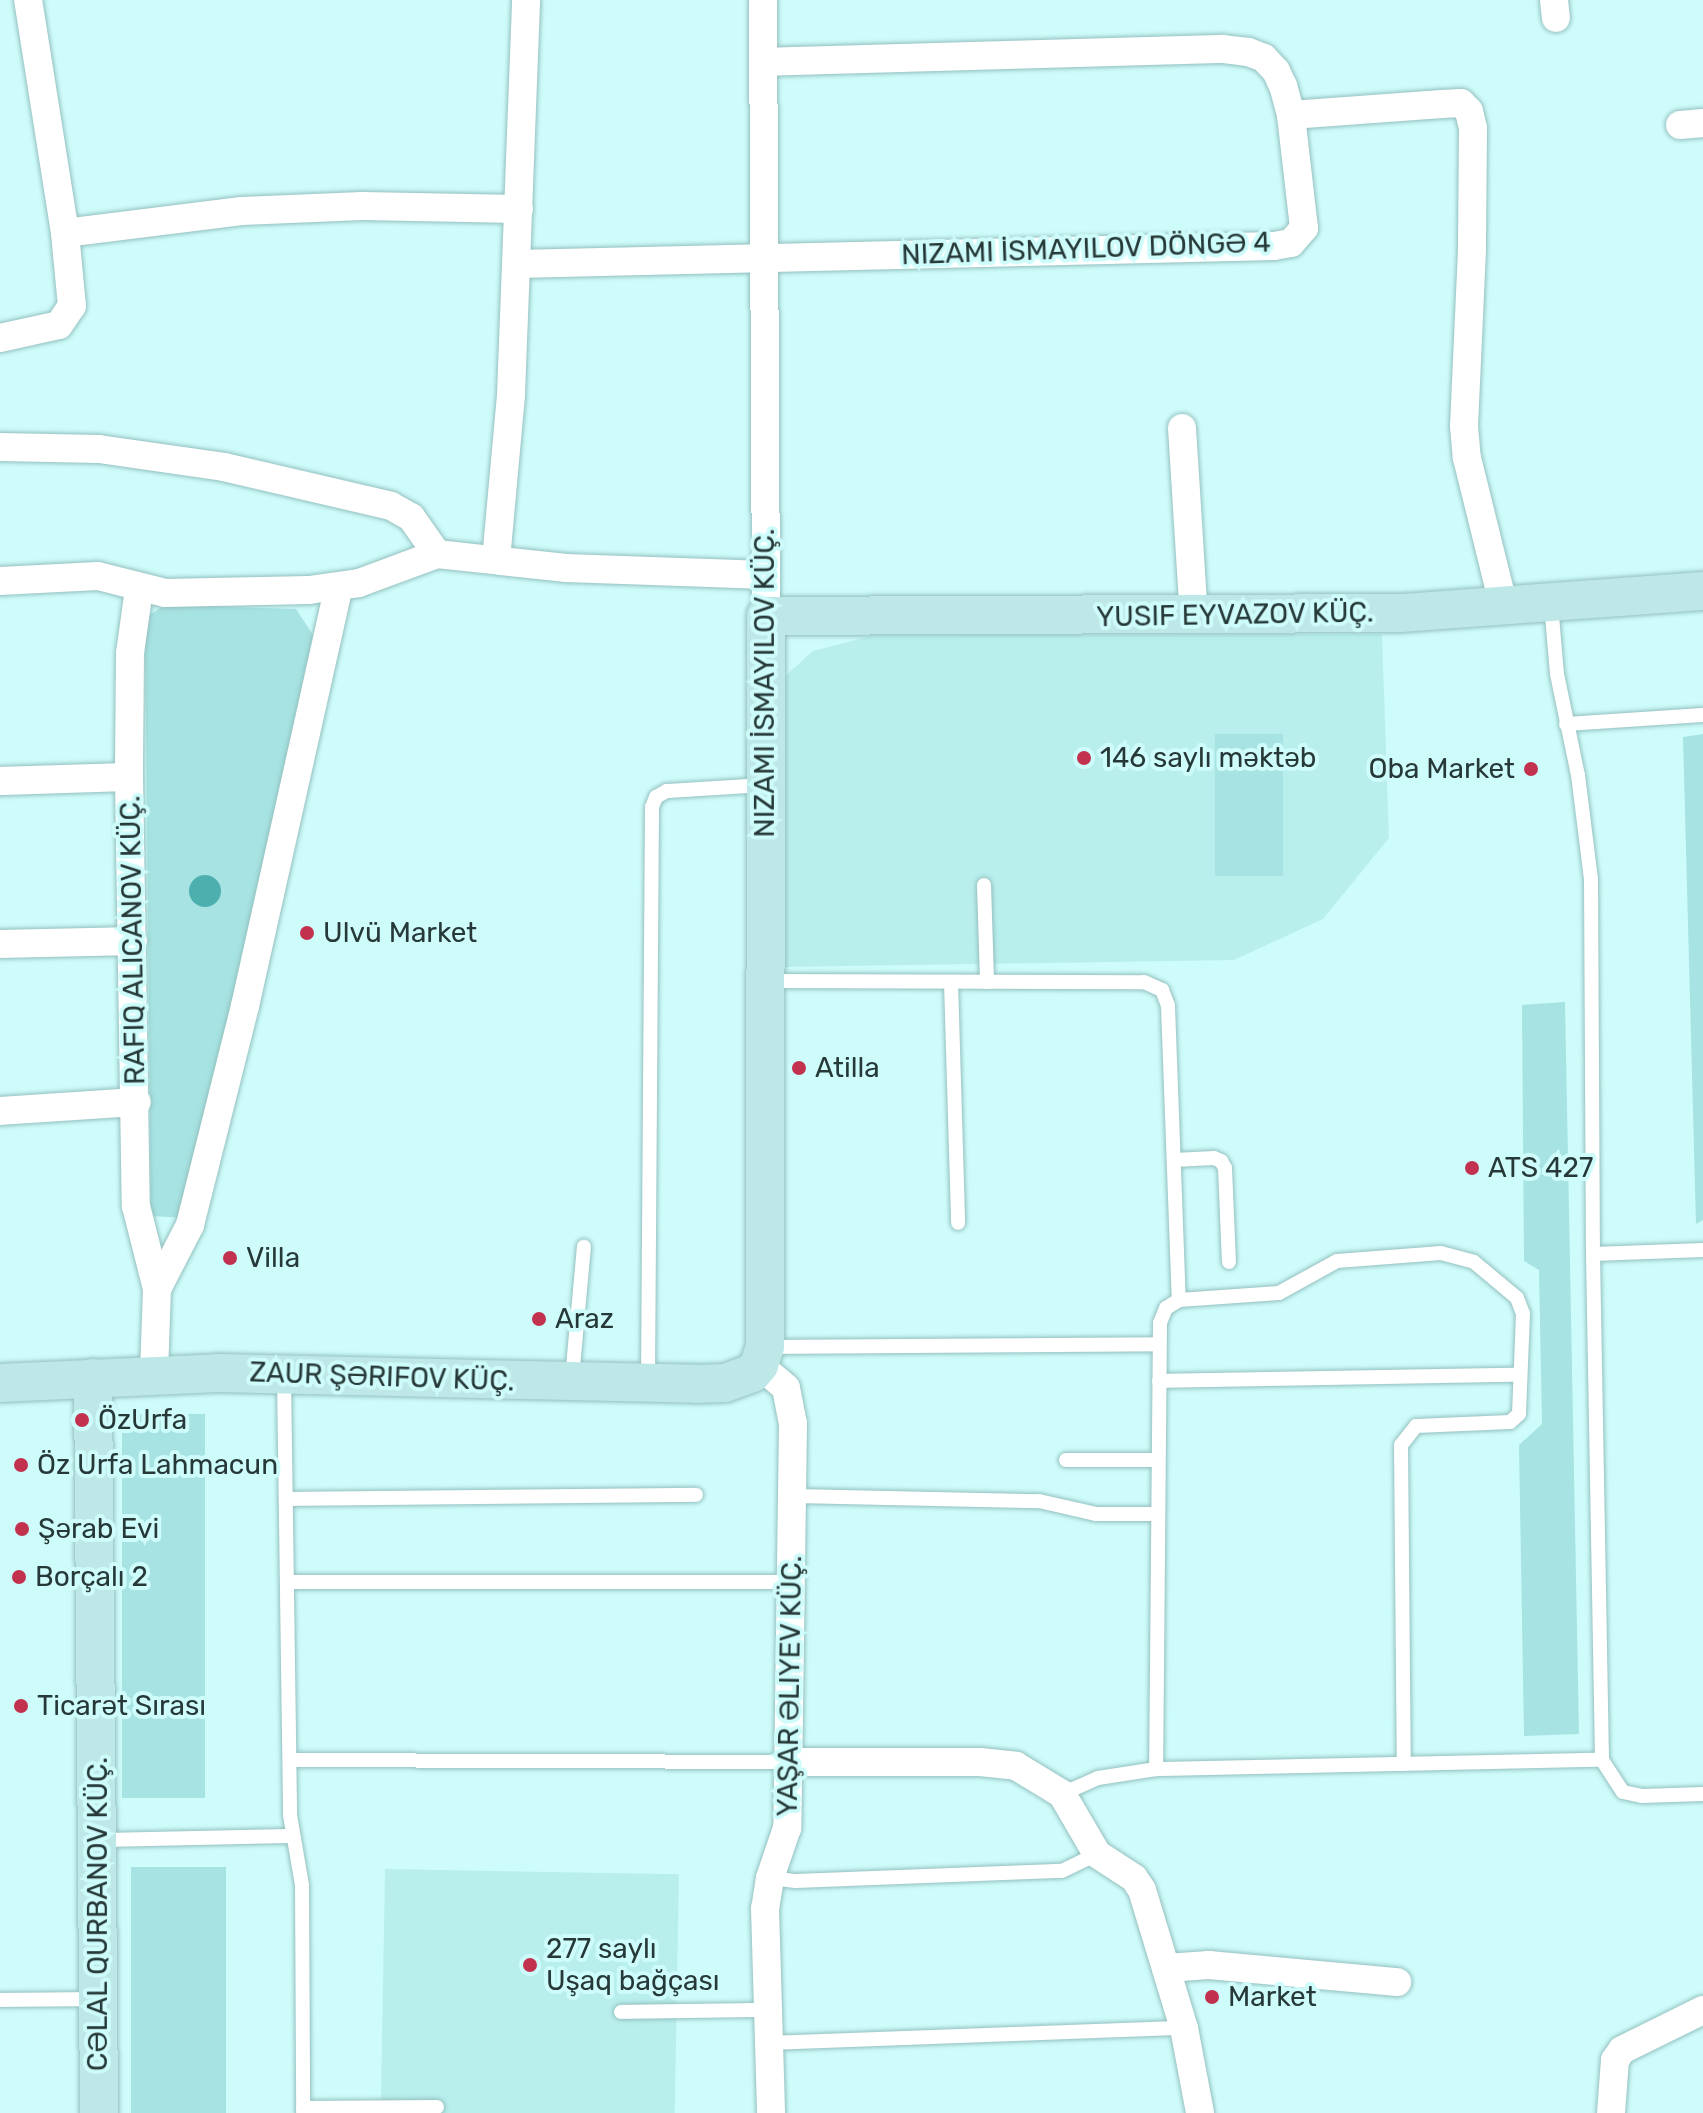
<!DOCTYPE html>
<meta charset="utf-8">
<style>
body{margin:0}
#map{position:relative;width:1703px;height:2113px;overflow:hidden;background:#cefcfb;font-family:Rubik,sans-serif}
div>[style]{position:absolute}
.built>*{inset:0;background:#b8efed;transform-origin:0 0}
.green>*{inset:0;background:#a6e3e2;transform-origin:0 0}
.water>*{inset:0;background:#4db0af}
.round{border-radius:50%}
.roads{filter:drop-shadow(0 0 2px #94c0bf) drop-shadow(0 0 2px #94c0bf)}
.lane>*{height:14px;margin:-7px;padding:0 7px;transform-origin:7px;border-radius:7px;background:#fff}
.street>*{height:28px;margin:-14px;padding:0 14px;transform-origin:14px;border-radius:14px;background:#fff}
.secondary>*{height:38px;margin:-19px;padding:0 19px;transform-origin:19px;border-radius:19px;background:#bee8e8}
.dots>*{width:22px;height:22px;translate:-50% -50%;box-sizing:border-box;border:4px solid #cefcfb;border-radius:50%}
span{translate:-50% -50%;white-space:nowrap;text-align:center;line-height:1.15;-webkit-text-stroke:8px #cefcfb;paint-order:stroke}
.street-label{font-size:28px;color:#263838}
.poi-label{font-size:28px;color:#263838}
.left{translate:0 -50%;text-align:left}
.right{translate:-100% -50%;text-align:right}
</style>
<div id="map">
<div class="built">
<div style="clip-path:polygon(1382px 634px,1389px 838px,1323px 919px,1234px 960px,784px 967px,782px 679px,813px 651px,875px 635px)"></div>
<div style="left:385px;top:1869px;width:294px;height:244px;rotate:1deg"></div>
</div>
<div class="green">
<div style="clip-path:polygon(165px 605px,296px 609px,313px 635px,257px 906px,185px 1218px,151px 1216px,145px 618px)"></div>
<div style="left:1215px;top:734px;width:68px;height:142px"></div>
<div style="clip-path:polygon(1703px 734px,1703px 1220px,1696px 1224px,1683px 737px)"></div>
<div style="clip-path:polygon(1565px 1002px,1579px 1734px,1524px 1736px,1519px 1445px,1542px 1424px,1539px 1270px,1524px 1261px,1522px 1005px)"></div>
<div style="left:122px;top:1414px;width:83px;height:384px"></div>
<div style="left:131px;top:1867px;width:95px;height:246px"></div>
</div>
<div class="water">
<div class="round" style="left:189px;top:875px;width:32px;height:32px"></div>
</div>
<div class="roads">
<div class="lane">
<div style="left:1551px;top:604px;width:70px;rotate:85.1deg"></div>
<div style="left:1557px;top:674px;width:103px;rotate:78.3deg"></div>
<div style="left:1578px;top:775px;width:105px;rotate:82.9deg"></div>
<div style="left:1591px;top:879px;width:375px;rotate:89.7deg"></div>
<div style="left:1593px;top:1254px;width:506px;rotate:88.98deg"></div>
<div style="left:1566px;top:724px;width:137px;rotate:-3.8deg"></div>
<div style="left:984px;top:885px;width:97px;rotate:88.2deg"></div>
<div style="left:769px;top:981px;width:375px;rotate:0.2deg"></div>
<div style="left:1144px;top:982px;width:20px;rotate:24deg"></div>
<div style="left:1162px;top:990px;width:17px;rotate:69deg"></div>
<div style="left:1168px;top:1006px;width:294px;rotate:87.9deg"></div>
<div style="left:1179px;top:1300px;width:15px;rotate:148deg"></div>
<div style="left:1166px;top:1308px;width:16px;rotate:112deg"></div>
<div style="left:1160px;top:1323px;width:446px;rotate:90.5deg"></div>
<div style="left:951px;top:982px;width:241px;rotate:88.3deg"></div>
<div style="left:1174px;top:1160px;width:40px;rotate:-2.9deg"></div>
<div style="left:1214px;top:1158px;width:8px;rotate:23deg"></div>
<div style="left:1221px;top:1161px;width:8px;rotate:60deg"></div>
<div style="left:1225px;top:1168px;width:94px;rotate:87.6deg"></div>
<div style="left:1593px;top:1254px;width:110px;rotate:-2.1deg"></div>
<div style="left:1179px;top:1300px;width:100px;rotate:-4deg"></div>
<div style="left:1279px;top:1293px;width:66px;rotate:-28.9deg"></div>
<div style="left:1337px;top:1261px;width:104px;rotate:-4.4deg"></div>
<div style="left:1441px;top:1253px;width:34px;rotate:15deg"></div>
<div style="left:1474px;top:1262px;width:56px;rotate:39.9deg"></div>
<div style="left:1517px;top:1298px;width:17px;rotate:69deg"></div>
<div style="left:1523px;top:1314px;width:100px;rotate:92.3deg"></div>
<div style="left:1519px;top:1414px;width:12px;rotate:138deg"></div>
<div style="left:1510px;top:1422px;width:94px;rotate:177.6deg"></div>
<div style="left:1416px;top:1426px;width:24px;rotate:128deg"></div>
<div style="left:1401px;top:1445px;width:319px;rotate:89.5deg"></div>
<div style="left:768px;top:1347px;width:391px;rotate:-0.4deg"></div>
<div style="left:284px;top:1377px;width:438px;rotate:89.2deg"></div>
<div style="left:290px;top:1815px;width:71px;rotate:80.3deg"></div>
<div style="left:302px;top:1885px;width:228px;rotate:89.7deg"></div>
<div style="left:572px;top:1378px;width:132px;rotate:-84.8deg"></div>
<div style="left:648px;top:1380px;width:573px;rotate:-89.6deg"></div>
<div style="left:652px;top:807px;width:11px;rotate:-68deg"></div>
<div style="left:656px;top:797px;width:13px;rotate:-29deg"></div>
<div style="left:667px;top:791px;width:98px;rotate:-3.5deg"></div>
<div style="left:1159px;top:1381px;width:361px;rotate:-1deg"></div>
<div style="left:1066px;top:1460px;width:91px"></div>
<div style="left:794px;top:1496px;width:245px;rotate:1.2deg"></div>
<div style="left:1039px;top:1501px;width:58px;rotate:12.8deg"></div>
<div style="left:1096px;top:1514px;width:61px"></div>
<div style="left:287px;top:1499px;width:409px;rotate:-0.6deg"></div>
<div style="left:288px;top:1582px;width:504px"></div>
<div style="left:290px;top:1760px;width:500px;rotate:0.23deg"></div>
<div style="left:1062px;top:1794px;width:39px;rotate:-24deg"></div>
<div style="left:1098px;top:1778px;width:59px;rotate:-8.8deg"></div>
<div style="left:1156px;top:1769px;width:446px;rotate:-1.2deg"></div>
<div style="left:1602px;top:1760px;width:38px;rotate:57deg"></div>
<div style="left:1623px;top:1792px;width:19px;rotate:12deg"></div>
<div style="left:1642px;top:1796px;width:61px;rotate:-1.9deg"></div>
<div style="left:99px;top:1840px;width:194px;rotate:-1.2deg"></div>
<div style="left:770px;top:1878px;width:26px;rotate:7deg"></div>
<div style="left:796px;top:1881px;width:266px;rotate:-2.2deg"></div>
<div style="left:1062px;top:1871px;width:39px;rotate:-26deg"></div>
<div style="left:0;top:2000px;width:95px;rotate:-0.6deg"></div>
<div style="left:621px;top:2012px;width:147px;rotate:-0.8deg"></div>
<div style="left:769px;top:2043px;width:415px;rotate:-2.1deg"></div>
<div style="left:303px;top:2108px;width:134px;rotate:-0.4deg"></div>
</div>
<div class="street">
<div style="left:763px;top:0;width:616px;rotate:89.72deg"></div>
<div style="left:1554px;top:0;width:18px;rotate:84deg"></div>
<div style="left:1291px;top:115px;width:151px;rotate:-4.2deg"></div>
<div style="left:1442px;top:104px;width:19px;rotate:-3deg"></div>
<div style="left:1461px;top:103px;width:11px;rotate:45deg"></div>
<div style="left:1469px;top:111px;width:17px;rotate:77deg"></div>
<div style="left:1473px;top:128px;width:122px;rotate:90.5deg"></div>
<div style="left:1472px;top:250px;width:176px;rotate:92.6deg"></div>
<div style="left:1464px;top:426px;width:32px;rotate:85deg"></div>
<div style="left:1467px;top:458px;width:154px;rotate:76.1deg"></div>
<div style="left:1680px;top:125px;width:23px;rotate:-5deg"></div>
<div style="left:65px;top:233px;width:178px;rotate:-7.1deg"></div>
<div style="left:242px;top:211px;width:120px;rotate:-2.4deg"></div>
<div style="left:362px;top:206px;width:157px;rotate:1.1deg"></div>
<div style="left:517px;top:264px;width:757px;rotate:-1.36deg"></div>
<div style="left:1274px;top:246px;width:17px;rotate:-10deg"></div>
<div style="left:1291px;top:243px;width:20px;rotate:-49deg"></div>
<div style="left:1304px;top:228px;width:114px;rotate:-96.6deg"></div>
<div style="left:1291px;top:115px;width:30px;rotate:-105deg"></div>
<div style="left:1283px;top:86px;width:17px;rotate:-115deg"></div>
<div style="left:1276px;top:71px;width:18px;rotate:-133deg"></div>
<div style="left:1264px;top:58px;width:17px;rotate:-159deg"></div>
<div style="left:1248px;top:52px;width:26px;rotate:-173deg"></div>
<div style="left:1222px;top:49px;width:458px;rotate:178.4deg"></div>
<div style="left:0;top:338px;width:60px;rotate:-12.4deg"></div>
<div style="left:59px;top:325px;width:23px;rotate:-56deg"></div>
<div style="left:72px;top:306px;width:73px;rotate:-95.5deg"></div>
<div style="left:65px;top:233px;width:236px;rotate:-99deg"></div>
<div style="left:1182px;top:428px;width:189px;rotate:86.4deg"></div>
<div style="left:0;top:447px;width:99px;rotate:1.2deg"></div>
<div style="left:99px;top:449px;width:126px;rotate:8.2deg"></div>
<div style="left:224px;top:467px;width:171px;rotate:13.1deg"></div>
<div style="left:391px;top:506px;width:23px;rotate:29deg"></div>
<div style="left:411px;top:517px;width:45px;rotate:54.9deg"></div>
<div style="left:496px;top:560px;width:167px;rotate:-84.8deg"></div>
<div style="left:511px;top:394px;width:394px;rotate:-87.8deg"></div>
<div style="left:0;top:581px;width:98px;rotate:-2.9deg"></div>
<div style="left:98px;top:576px;width:69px;rotate:14.2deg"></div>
<div style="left:165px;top:593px;width:144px;rotate:-1.2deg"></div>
<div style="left:309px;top:590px;width:50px;rotate:-8deg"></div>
<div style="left:359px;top:583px;width:83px;rotate:-20.4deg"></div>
<div style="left:437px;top:554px;width:130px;rotate:6.2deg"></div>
<div style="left:566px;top:568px;width:200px;rotate:2deg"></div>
<div style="left:139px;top:589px;width:65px;rotate:98deg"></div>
<div style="left:130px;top:653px;width:124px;rotate:90.5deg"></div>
<div style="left:129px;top:777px;width:429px;rotate:89.1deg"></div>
<div style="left:136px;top:1206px;width:86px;rotate:75.8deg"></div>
<div style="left:0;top:781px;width:129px;rotate:-1.8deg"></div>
<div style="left:0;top:944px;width:133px;rotate:-1.3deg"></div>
<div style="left:0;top:1111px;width:137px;rotate:-3.8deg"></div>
<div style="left:759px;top:1365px;width:35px;rotate:40deg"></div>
<div style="left:786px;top:1388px;width:36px;rotate:79deg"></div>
<div style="left:793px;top:1423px;width:405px;rotate:90.8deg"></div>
<div style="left:787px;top:1828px;width:53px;rotate:108.8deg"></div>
<div style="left:770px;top:1878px;width:30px;rotate:99deg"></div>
<div style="left:765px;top:1908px;width:205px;rotate:88.3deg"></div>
<div style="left:154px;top:1374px;width:85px;rotate:-88deg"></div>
<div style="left:157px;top:1289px;width:72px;rotate:-62.7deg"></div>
<div style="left:190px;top:1225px;width:226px;rotate:-75.9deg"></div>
<div style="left:245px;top:1006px;width:429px;rotate:-77.4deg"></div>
<div style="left:791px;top:1762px;width:189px"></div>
<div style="left:980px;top:1762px;width:36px;rotate:6deg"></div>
<div style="left:1016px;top:1766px;width:54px;rotate:31.3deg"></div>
<div style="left:1062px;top:1794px;width:69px;rotate:59.7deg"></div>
<div style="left:1097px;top:1854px;width:44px;rotate:33deg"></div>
<div style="left:1134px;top:1878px;width:14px;rotate:56deg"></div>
<div style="left:1142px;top:1890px;width:144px;rotate:73.1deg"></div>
<div style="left:1184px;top:2028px;width:86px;rotate:79.3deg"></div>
<div style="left:1166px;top:1968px;width:43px;rotate:-4deg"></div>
<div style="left:1209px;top:1965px;width:189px;rotate:5.2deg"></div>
<div style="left:1611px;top:2113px;width:53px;rotate:-85.7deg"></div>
<div style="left:1615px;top:2060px;width:12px;rotate:-55deg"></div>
<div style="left:1622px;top:2050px;width:90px;rotate:-26.3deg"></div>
</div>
<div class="secondary">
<div style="left:93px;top:1378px;width:735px;rotate:89.53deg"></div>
<div style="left:0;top:1383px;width:218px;rotate:-2.6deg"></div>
<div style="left:218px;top:1373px;width:479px;rotate:1.3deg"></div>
<div style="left:697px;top:1384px;width:28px;rotate:-2deg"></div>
<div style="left:725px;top:1383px;width:29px;rotate:-20deg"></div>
<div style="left:752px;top:1373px;width:11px;rotate:-49deg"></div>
<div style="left:759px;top:1365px;width:19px;rotate:-72deg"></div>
<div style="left:765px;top:1347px;width:731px;rotate:-89.92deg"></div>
<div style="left:766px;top:616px;width:636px;rotate:-0.27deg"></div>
<div style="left:1402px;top:613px;width:302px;rotate:-4.2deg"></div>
</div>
</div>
<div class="dots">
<div style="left:1084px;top:758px;background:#c2324f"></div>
<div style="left:1531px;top:769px;background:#c2324f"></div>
<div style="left:307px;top:933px;background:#c2324f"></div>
<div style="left:799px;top:1068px;background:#c2324f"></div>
<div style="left:1472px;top:1168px;background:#c2324f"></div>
<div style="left:230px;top:1258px;background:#c2324f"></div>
<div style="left:539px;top:1319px;background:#c2324f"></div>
<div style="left:82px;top:1420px;background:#c2324f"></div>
<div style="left:21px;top:1465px;background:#c2324f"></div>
<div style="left:22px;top:1529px;background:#c2324f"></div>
<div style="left:19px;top:1577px;background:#c2324f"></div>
<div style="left:21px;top:1706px;background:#c2324f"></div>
<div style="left:530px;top:1965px;background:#c2324f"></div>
<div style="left:1212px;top:1997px;background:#c2324f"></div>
</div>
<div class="street-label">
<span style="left:1086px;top:249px;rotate:-2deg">NIZAMI İSMAYILOV DÖNGƏ 4</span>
<span style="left:1235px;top:615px;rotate:-1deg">YUSIF EYVAZOV KÜÇ.</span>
<span style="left:765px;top:683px;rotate:-90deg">NIZAMI İSMAYILOV KÜÇ.</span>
<span style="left:133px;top:940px;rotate:-91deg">RAFIQ ALICANOV KÜÇ.</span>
<span style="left:382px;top:1377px;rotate:2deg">ZAUR ŞƏRIFOV KÜÇ.</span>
<span style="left:790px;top:1686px;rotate:-89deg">YAŞAR ƏLIYEV KÜÇ.</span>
<span style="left:98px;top:1914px;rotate:-90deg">CƏLAL QURBANOV KÜÇ.</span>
</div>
<div class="poi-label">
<span class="left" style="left:1100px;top:758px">146 saylı məktəb</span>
<span class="right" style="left:1515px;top:769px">Oba Market</span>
<span class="left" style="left:323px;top:933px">Ulvü Market</span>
<span class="left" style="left:815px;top:1068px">Atilla</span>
<span class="left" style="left:1488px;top:1168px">ATS 427</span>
<span class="left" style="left:246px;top:1258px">Villa</span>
<span class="left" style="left:555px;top:1319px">Araz</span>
<span class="left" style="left:98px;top:1420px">ÖzUrfa</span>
<span class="left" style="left:37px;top:1465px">Öz Urfa Lahmacun</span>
<span class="left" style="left:38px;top:1529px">Şərab Evi</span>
<span class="left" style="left:35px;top:1577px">Borçalı 2</span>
<span class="left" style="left:37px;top:1706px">Ticarət Sırası</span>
<span class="left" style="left:546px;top:1965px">277 saylı<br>Uşaq bağçası</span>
<span class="left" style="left:1228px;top:1997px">Market</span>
</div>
</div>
